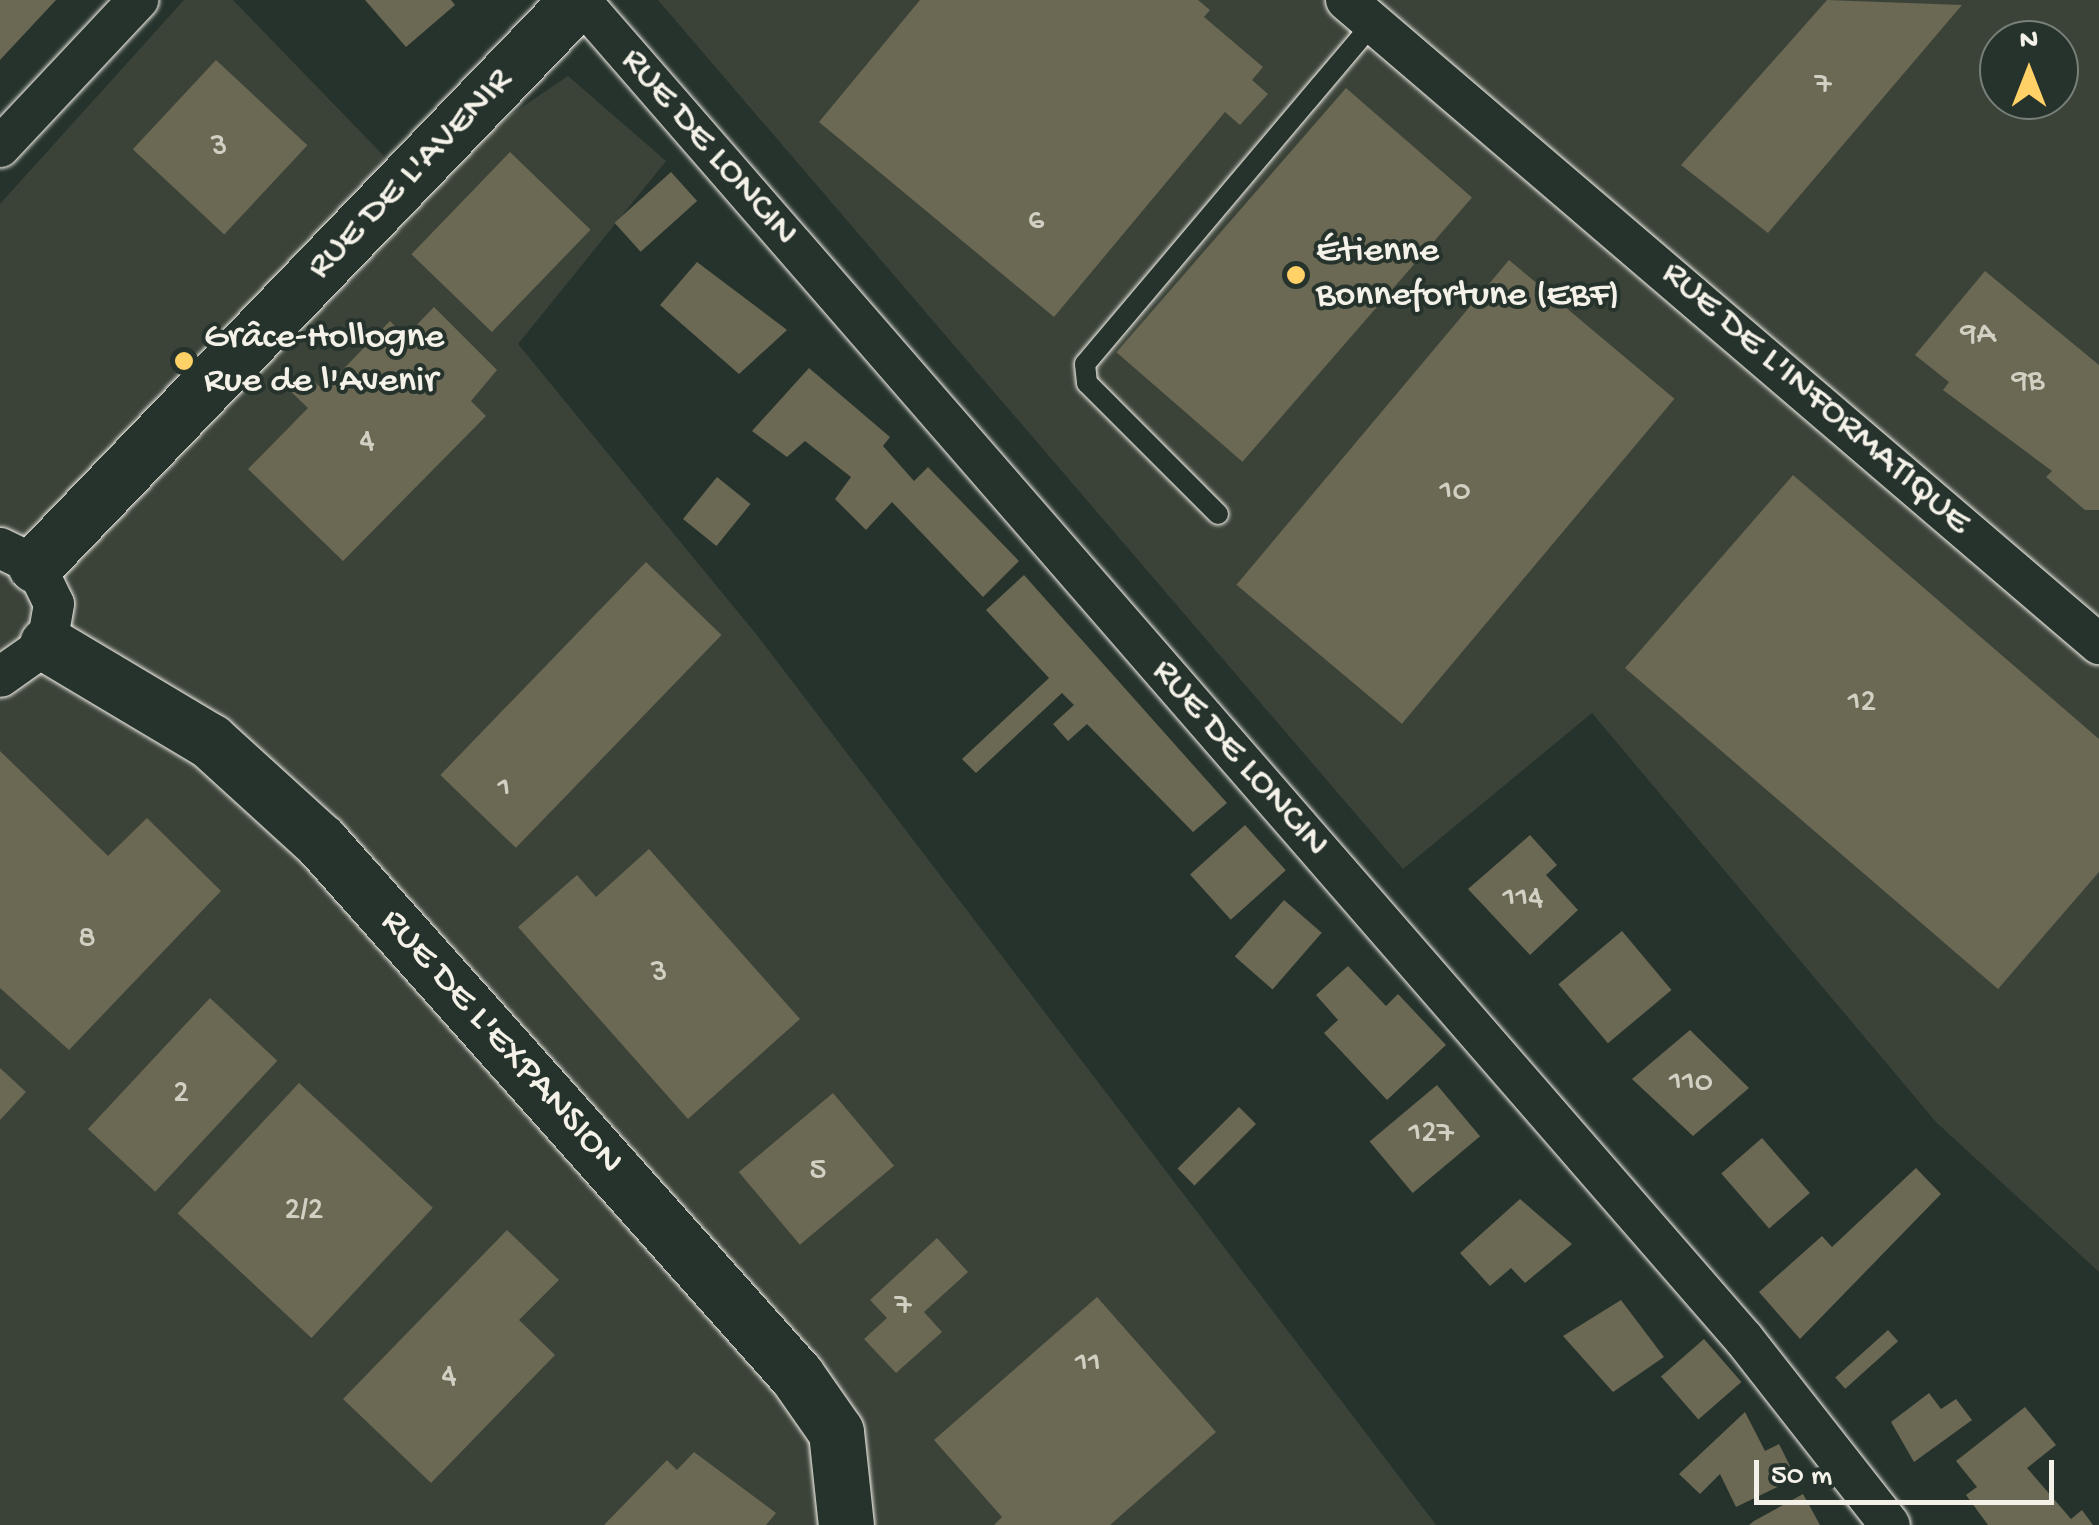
<!DOCTYPE html>
<meta charset="utf-8">
<style>
body{margin:0}
#map{position:relative;width:2099px;height:1525px;overflow:hidden;background:#26332d;font-family:"Gochi Hand",sans-serif}
div>[style]{position:absolute}
.built>*{inset:0;background:#3b4339}
.building>*{inset:0;background:#6b6854;transform-origin:0 0}
.roads{filter:drop-shadow(0 0 2px #f4f1e8) drop-shadow(0 0 2px #f4f1e8)}
.lane>*{height:20px;margin:-10px;padding:0 10px;transform-origin:10px;border-radius:10px;background:#26332d}
.street>*{height:40px;margin:-20px;padding:0 20px;transform-origin:20px;border-radius:20px;background:#26332d}
.secondary>*{height:55px;margin:-27.5px;padding:0 27.5px;transform-origin:27.5px;border-radius:27.5px;background:#26332d}
.dots>*{width:28px;height:28px;translate:-50% -50%;box-sizing:border-box;border:5px solid #26332d;border-radius:50%}
span{translate:-50% -50%;white-space:nowrap;text-align:center;line-height:1.15;-webkit-text-stroke:8px #26332d;paint-order:stroke}
.number-label{font-size:32px;color:#d2cfc3}
.number-label span{-webkit-text-stroke-width:0}
.street-label{font-size:38px;color:#f4f1e8}
.poi-label{font-size:38px;color:#f4f1e8}
.left{translate:0 -50%;text-align:left}
.north{position:absolute;left:1979px;top:20px;width:100px;height:100px;box-sizing:border-box;background:#26332d;border:2px solid #787f78;border-radius:50%;rotate:0deg;font-size:28px;font-weight:700;line-height:40px;text-align:center;color:#f4f1e8}
.north::after{content:'';display:block;margin:auto;width:35px;height:45px;background:#ffd166;clip-path:polygon(50% 0,100% 100%,50% 72%,0 100%)}
.scale{position:absolute;left:1754px;top:1460px;width:300px;height:45px;box-sizing:border-box;border:5px solid #f4f1e8;border-top:0;padding-left:12px;font-size:30px;line-height:35px;white-space:nowrap;color:#f4f1e8;-webkit-text-stroke:8px #26332d;paint-order:stroke}
</style>
<div id="map">
<div class="built">
<div style="clip-path:polygon(184px 0,233px 0,410px 183px,568px 76px,666px 161px,518px 344px,756px 634px,1436px 1525px,0 1525px,0 204px)"></div>
<div style="clip-path:polygon(evenodd,658px 0,2099px 0,2099px 1272px,1936px 1122px,1592px 713px,1403px 869px,658px 0,1999px 40px,2059px 40px,2059px 100px,1999px 100px,1999px 40px)"></div>
</div>
<div class="building">
<div style="clip-path:polygon(0 0,56px 0,0 60px)"></div>
<div style="clip-path:polygon(365px 0,451px 0,455px 5px,406px 47px)"></div>
<div style="clip-path:polygon(920px 0,1198px 0,1210px 10px,1204px 17px,1263px 67px,1252px 80px,1268px 94px,1240px 125px,1225px 112px,1054px 317px,819px 122px)"></div>
<div style="clip-path:polygon(1827px 0,1962px 5px,1768px 233px,1681px 165px)"></div>
<div style="left:216px;top:60px;width:125px;height:122px;rotate:43deg"></div>
<div style="left:1346px;top:88px;width:167px;height:350px;rotate:41deg"></div>
<div style="left:510px;top:152px;width:112px;height:142px;rotate:44deg"></div>
<div style="left:671px;top:172px;width:39px;height:76px;rotate:48deg"></div>
<div style="left:1509px;top:260px;width:216px;height:424px;rotate:40deg"></div>
<div style="clip-path:polygon(697px 262px,787px 330px,739px 374px,660px 305px)"></div>
<div style="clip-path:polygon(1985px 271px,2099px 365px,2099px 510px,2085px 510px,2046px 477px,2052px 471px,1943px 390px,1949px 382px,1915px 355px)"></div>
<div style="clip-path:polygon(434px 307px,497px 370px,471px 401px,486px 416px,343px 561px,248px 469px,308px 408px,287px 388px,303px 370px,323px 390px,390px 321px,405px 337px)"></div>
<div style="clip-path:polygon(809px 368px,890px 437px,883px 446px,914px 481px,928px 467px,1019px 561px,983px 597px,892px 502px,866px 530px,835px 499px,851px 477px,805px 441px,787px 457px,752px 431px)"></div>
<div style="clip-path:polygon(1793px 475px,2099px 739px,2099px 872px,1998px 989px,1625px 668px)"></div>
<div style="left:717px;top:477px;width:43px;height:54px;rotate:39deg"></div>
<div style="left:646px;top:562px;width:105px;height:296px;rotate:44deg"></div>
<div style="clip-path:polygon(1024px 575px,1227px 803px,1193px 832px,1087px 724px,1068px 741px,1053px 724px,1074px 705px,1062px 693px,976px 773px,962px 759px,1049px 678px,986px 610px)"></div>
<div style="clip-path:polygon(0 751px,108px 856px,147px 818px,221px 891px,69px 1050px,0 988px)"></div>
<div style="left:1245px;top:825px;width:61px;height:74px;rotate:48deg"></div>
<div style="clip-path:polygon(1530px 835px,1557px 865px,1546px 875px,1578px 910px,1530px 955px,1468px 889px)"></div>
<div style="clip-path:polygon(649px 849px,800px 1019px,688px 1119px,518px 927px,577px 875px,596px 897px)"></div>
<div style="left:1284px;top:900px;width:50px;height:75px;rotate:41deg"></div>
<div style="left:1622px;top:931px;width:77px;height:83px;rotate:50deg"></div>
<div style="clip-path:polygon(1348px 966px,1386px 1006px,1398px 994px,1446px 1045px,1387px 1100px,1324px 1033px,1338px 1020px,1316px 995px)"></div>
<div style="left:210px;top:998px;width:92px;height:179px;rotate:43deg"></div>
<div style="clip-path:polygon(1690px 1030px,1749px 1088px,1693px 1136px,1632px 1079px)"></div>
<div style="clip-path:polygon(0 1068px,26px 1092px,0 1120px)"></div>
<div style="left:299px;top:1083px;width:183px;height:178px;rotate:43deg"></div>
<div style="left:1437px;top:1085px;width:67px;height:88px;rotate:50deg"></div>
<div style="left:833px;top:1093px;width:95px;height:123px;rotate:50deg"></div>
<div style="left:1239px;top:1107px;width:24px;height:87px;rotate:45deg"></div>
<div style="left:1762px;top:1138px;width:73px;height:54px;rotate:49deg"></div>
<div style="clip-path:polygon(1916px 1168px,1941px 1194px,1800px 1339px,1759px 1292px,1822px 1236px,1832px 1247px)"></div>
<div style="clip-path:polygon(1520px 1199px,1572px 1244px,1525px 1283px,1511px 1268px,1490px 1286px,1460px 1253px)"></div>
<div style="clip-path:polygon(507px 1230px,559px 1280px,519px 1320px,555px 1355px,431px 1483px,343px 1399px)"></div>
<div style="clip-path:polygon(937px 1238px,968px 1272px,924px 1312px,942px 1332px,896px 1373px,864px 1339px,887px 1318px,870px 1300px)"></div>
<div style="clip-path:polygon(1097px 1297px,1216px 1432px,1110px 1525px,994px 1525px,1002px 1517px,934px 1440px)"></div>
<div style="clip-path:polygon(1621px 1300px,1664px 1357px,1613px 1392px,1563px 1336px)"></div>
<div style="left:1888px;top:1330px;width:15px;height:71px;rotate:48deg"></div>
<div style="left:1704px;top:1339px;width:57px;height:57px;rotate:49deg"></div>
<div style="clip-path:polygon(1929px 1393px,1941px 1409px,1956px 1399px,1972px 1420px,1914px 1462px,1891px 1422px)"></div>
<div style="clip-path:polygon(2025px 1407px,2056px 1445px,2027px 1468px,2071px 1519px,2082px 1510px,2093px 1525px,1988px 1525px,1966px 1495px,1977px 1487px,1956px 1461px)"></div>
<div style="clip-path:polygon(1745px 1412px,1765px 1451px,1779px 1444px,1796px 1478px,1736px 1507px,1720px 1474px,1700px 1494px,1679px 1474px)"></div>
<div style="clip-path:polygon(694px 1452px,776px 1513px,766px 1525px,604px 1525px,667px 1460px,677px 1470px)"></div>
<div style="clip-path:polygon(1803px 1494px,1820px 1525px,1749px 1525px,1754px 1521px)"></div>
</div>
<div class="roads">
<div class="lane">
<div style="left:1218px;top:514px;width:185px;rotate:-135deg"></div>
<div style="left:1087px;top:383px;width:19px;rotate:-96deg"></div>
<div style="left:1085px;top:364px;width:446px;rotate:-49.8deg"></div>
</div>
<div class="street">
<div style="left:580px;top:0;width:1774px;rotate:49deg"></div>
<div style="left:1744px;top:1339px;width:236px;rotate:51.9deg"></div>
<div style="left:1346px;top:0;width:991px;rotate:40.54deg"></div>
<div style="left:0;top:147px;width:202px;rotate:-46.8deg"></div>
<div style="left:0;top:548px;width:39px;rotate:26deg"></div>
<div style="left:35px;top:565px;width:43px;rotate:64deg"></div>
<div style="left:54px;top:604px;width:41px;rotate:99.9deg"></div>
<div style="left:47px;top:644px;width:57px;rotate:144.9deg"></div>
</div>
<div class="secondary">
<div style="left:35px;top:565px;width:784px;rotate:-46.14deg"></div>
<div style="left:47px;top:644px;width:190px;rotate:30.8deg"></div>
<div style="left:210px;top:741px;width:149px;rotate:42.3deg"></div>
<div style="left:320px;top:841px;width:717px;rotate:48.28deg"></div>
<div style="left:797px;top:1376px;width:68px;rotate:55.1deg"></div>
<div style="left:836px;top:1432px;width:94px;rotate:83.9deg"></div>
</div>
</div>
<div class="dots">
<div style="left:1296px;top:275px;background:#ffd166"></div>
<div style="left:184px;top:361px;background:#ffd166"></div>
</div>
<div class="number-label">
<span style="left:1823px;top:85px">7</span>
<span style="left:219px;top:147px">3</span>
<span style="left:1036px;top:221px">6</span>
<span style="left:1978px;top:335px">9A</span>
<span style="left:2028px;top:382px">9B</span>
<span style="left:367px;top:442px">4</span>
<span style="left:1455px;top:492px">10</span>
<span style="left:1862px;top:703px">12</span>
<span style="left:504px;top:789px">1</span>
<span style="left:1523px;top:899px">114</span>
<span style="left:87px;top:939px">8</span>
<span style="left:659px;top:973px">3</span>
<span style="left:1691px;top:1083px">110</span>
<span style="left:181px;top:1094px">2</span>
<span style="left:1431px;top:1134px">127</span>
<span style="left:818px;top:1171px">5</span>
<span style="left:304px;top:1211px">2/2</span>
<span style="left:903px;top:1306px">7</span>
<span style="left:1088px;top:1364px">11</span>
<span style="left:449px;top:1377px">4</span>
</div>
<div class="street-label">
<span style="left:708px;top:148px;rotate:49deg">RUE DE LONCIN</span>
<span style="left:411px;top:175px;rotate:-46deg">RUE DE L'AVENIR</span>
<span style="left:1815px;top:399px;rotate:41deg">RUE DE L'INFORMATIQUE</span>
<span style="left:1239px;top:759px;rotate:49deg">RUE DE LONCIN</span>
<span style="left:500px;top:1043px;rotate:48deg">RUE DE L'EXPANSION</span>
</div>
<div class="poi-label">
<span class="left" style="left:1316px;top:275px">Étienne<br>Bonnefortune (EBF)</span>
<span class="left" style="left:204px;top:361px">Grâce-Hollogne<br>Rue de l'Avenir</span>
</div>
<div class="north">N</div>
<div class="scale">50 m</div>
</div>
